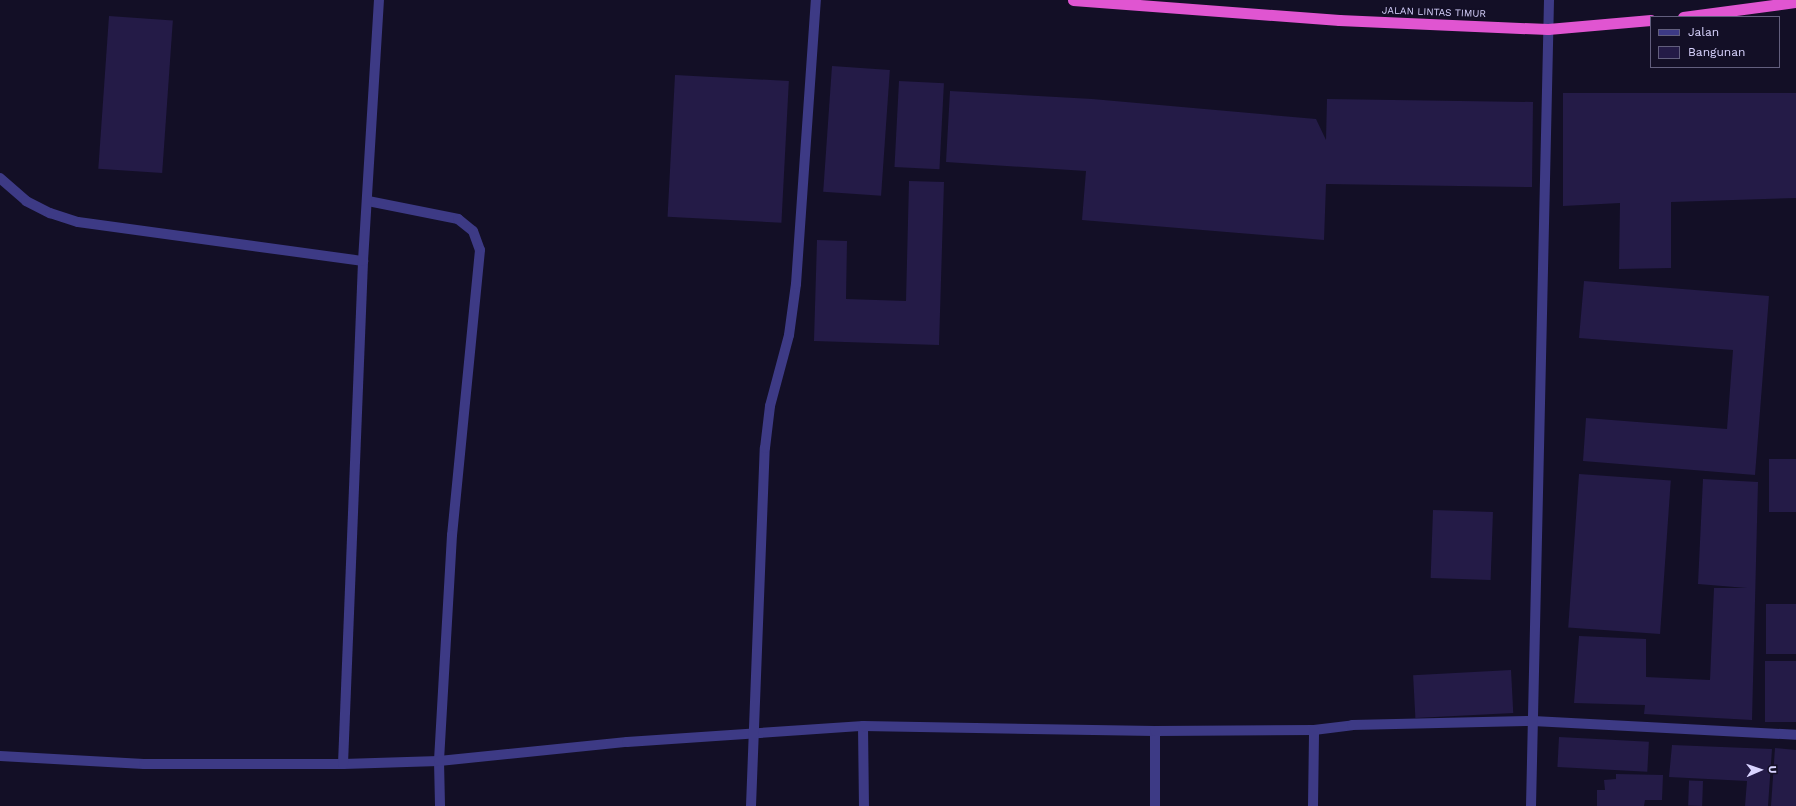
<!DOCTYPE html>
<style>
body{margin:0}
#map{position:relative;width:1796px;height:806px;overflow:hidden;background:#130f26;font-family:"Work Sans",sans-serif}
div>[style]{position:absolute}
.building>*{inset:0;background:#241b47;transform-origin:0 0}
.minor>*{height:10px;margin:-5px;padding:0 5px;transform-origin:5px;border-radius:5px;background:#3d3a85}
.trunk>*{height:11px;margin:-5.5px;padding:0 5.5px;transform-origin:5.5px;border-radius:5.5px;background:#e055d1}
span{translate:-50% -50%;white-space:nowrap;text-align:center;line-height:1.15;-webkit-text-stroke:3px #130f26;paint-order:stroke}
.street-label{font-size:10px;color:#d9d4ff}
.legend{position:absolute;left:1650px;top:16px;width:130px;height:52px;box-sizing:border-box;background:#130f26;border:1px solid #625e7d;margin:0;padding:5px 7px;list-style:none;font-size:12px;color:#d9d4ff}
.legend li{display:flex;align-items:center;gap:8px;height:20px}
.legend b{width:20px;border:1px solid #625e7d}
.north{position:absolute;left:1740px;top:750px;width:40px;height:40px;-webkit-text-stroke:3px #130f26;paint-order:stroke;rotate:88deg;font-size:11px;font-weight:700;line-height:16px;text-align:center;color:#d9d4ff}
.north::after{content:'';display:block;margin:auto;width:14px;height:18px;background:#d9d4ff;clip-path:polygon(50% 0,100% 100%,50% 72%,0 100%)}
</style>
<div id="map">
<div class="building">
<div style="left:109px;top:16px;width:64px;height:153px;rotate:4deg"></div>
<div style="left:832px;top:66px;width:58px;height:126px;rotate:4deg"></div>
<div style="left:675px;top:75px;width:114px;height:142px;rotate:3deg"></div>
<div style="left:899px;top:81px;width:45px;height:86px;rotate:3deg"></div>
<div style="clip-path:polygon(950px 91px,1092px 99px,1316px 119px,1326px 140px,1327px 99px,1533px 102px,1532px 187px,1326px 184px,1324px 240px,1082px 220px,1086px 171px,946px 162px)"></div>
<div style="clip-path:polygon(1563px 93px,1796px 93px,1796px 198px,1671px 202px,1671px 268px,1619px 269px,1620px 203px,1563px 206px)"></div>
<div style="clip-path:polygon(909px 181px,944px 182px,939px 345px,814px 341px,817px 240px,847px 241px,846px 299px,906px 301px)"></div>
<div style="clip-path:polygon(1584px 281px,1769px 296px,1755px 475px,1583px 461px,1586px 418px,1727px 429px,1733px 350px,1579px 338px)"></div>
<div style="left:1769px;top:459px;width:27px;height:53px"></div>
<div style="left:1579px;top:474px;width:92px;height:154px;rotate:4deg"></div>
<div style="clip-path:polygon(1703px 479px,1758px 482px,1752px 720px,1644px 714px,1645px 705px,1574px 703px,1579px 636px,1646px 639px,1646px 677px,1710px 680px,1714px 588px,1747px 588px,1698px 584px)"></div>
<div style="left:1433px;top:510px;width:60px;height:68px;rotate:2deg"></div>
<div style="left:1766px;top:604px;width:30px;height:50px"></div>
<div style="left:1765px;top:661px;width:31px;height:61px"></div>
<div style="left:1511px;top:670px;width:43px;height:98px;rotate:87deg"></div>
<div style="left:1559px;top:737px;width:90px;height:30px;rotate:3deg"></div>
<div style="clip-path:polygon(1672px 745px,1772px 749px,1768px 806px,1745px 806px,1747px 781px,1669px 777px)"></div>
<div style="clip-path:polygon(1775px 748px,1796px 750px,1796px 806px,1771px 806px)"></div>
<div style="clip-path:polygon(1616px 774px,1663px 775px,1662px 800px,1645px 800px,1644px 806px,1597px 806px,1597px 790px,1605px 790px,1604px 780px,1616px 779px)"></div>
<div style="left:1703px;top:781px;width:25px;height:14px;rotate:92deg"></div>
</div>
<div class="minor">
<div style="left:0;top:178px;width:35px;rotate:41deg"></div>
<div style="left:26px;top:201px;width:27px;rotate:27deg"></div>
<div style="left:50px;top:213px;width:29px;rotate:18deg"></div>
<div style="left:78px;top:222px;width:288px;rotate:7.8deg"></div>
<div style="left:368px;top:201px;width:92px;rotate:11.3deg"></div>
<div style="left:458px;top:219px;width:19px;rotate:39deg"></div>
<div style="left:473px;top:231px;width:20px;rotate:70deg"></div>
<div style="left:480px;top:250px;width:286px;rotate:95.6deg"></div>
<div style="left:452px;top:535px;width:226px;rotate:93.3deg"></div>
<div style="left:439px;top:761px;width:45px;rotate:88.7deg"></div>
<div style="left:863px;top:726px;width:80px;rotate:89.3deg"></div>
<div style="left:1155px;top:731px;width:75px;rotate:90deg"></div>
<div style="left:0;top:756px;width:144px;rotate:3.2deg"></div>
<div style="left:144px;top:764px;width:199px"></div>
<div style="left:343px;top:764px;width:96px;rotate:-1.8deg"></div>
<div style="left:439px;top:761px;width:189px;rotate:-5.8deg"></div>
<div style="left:627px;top:742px;width:237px;rotate:-3.9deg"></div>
<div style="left:863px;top:726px;width:292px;rotate:1deg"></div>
<div style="left:1155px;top:731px;width:159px;rotate:-0.4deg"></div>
<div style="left:1314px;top:730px;width:38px;rotate:-7deg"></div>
<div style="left:1352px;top:725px;width:181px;rotate:-1.3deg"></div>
<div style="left:1533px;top:721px;width:263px;rotate:3deg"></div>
<div style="left:343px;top:764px;width:503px;rotate:-87.72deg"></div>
<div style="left:363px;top:261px;width:261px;rotate:-86.5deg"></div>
<div style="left:751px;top:806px;width:358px;rotate:-87.8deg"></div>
<div style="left:765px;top:448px;width:42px;rotate:-83.2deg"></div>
<div style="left:770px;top:406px;width:73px;rotate:-75deg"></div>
<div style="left:789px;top:335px;width:51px;rotate:-82.2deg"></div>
<div style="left:796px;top:284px;width:285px;rotate:-86deg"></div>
<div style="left:1313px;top:806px;width:76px;rotate:-89.2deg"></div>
<div style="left:1531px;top:806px;width:806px;rotate:-88.72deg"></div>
</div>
<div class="trunk">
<div style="left:1073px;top:0;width:267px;rotate:4.3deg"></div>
<div style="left:1339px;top:20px;width:209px;rotate:2.5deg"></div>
<div style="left:1548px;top:29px;width:103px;rotate:-5deg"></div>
<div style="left:1683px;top:17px;width:114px;rotate:-7.6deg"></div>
</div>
<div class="street-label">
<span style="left:1434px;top:12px;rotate:2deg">JALAN LINTAS TIMUR</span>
</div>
<ul class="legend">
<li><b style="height:5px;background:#3d3a85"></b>Jalan</li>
<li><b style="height:11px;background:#241b47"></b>Bangunan</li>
</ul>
<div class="north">U</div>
</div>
